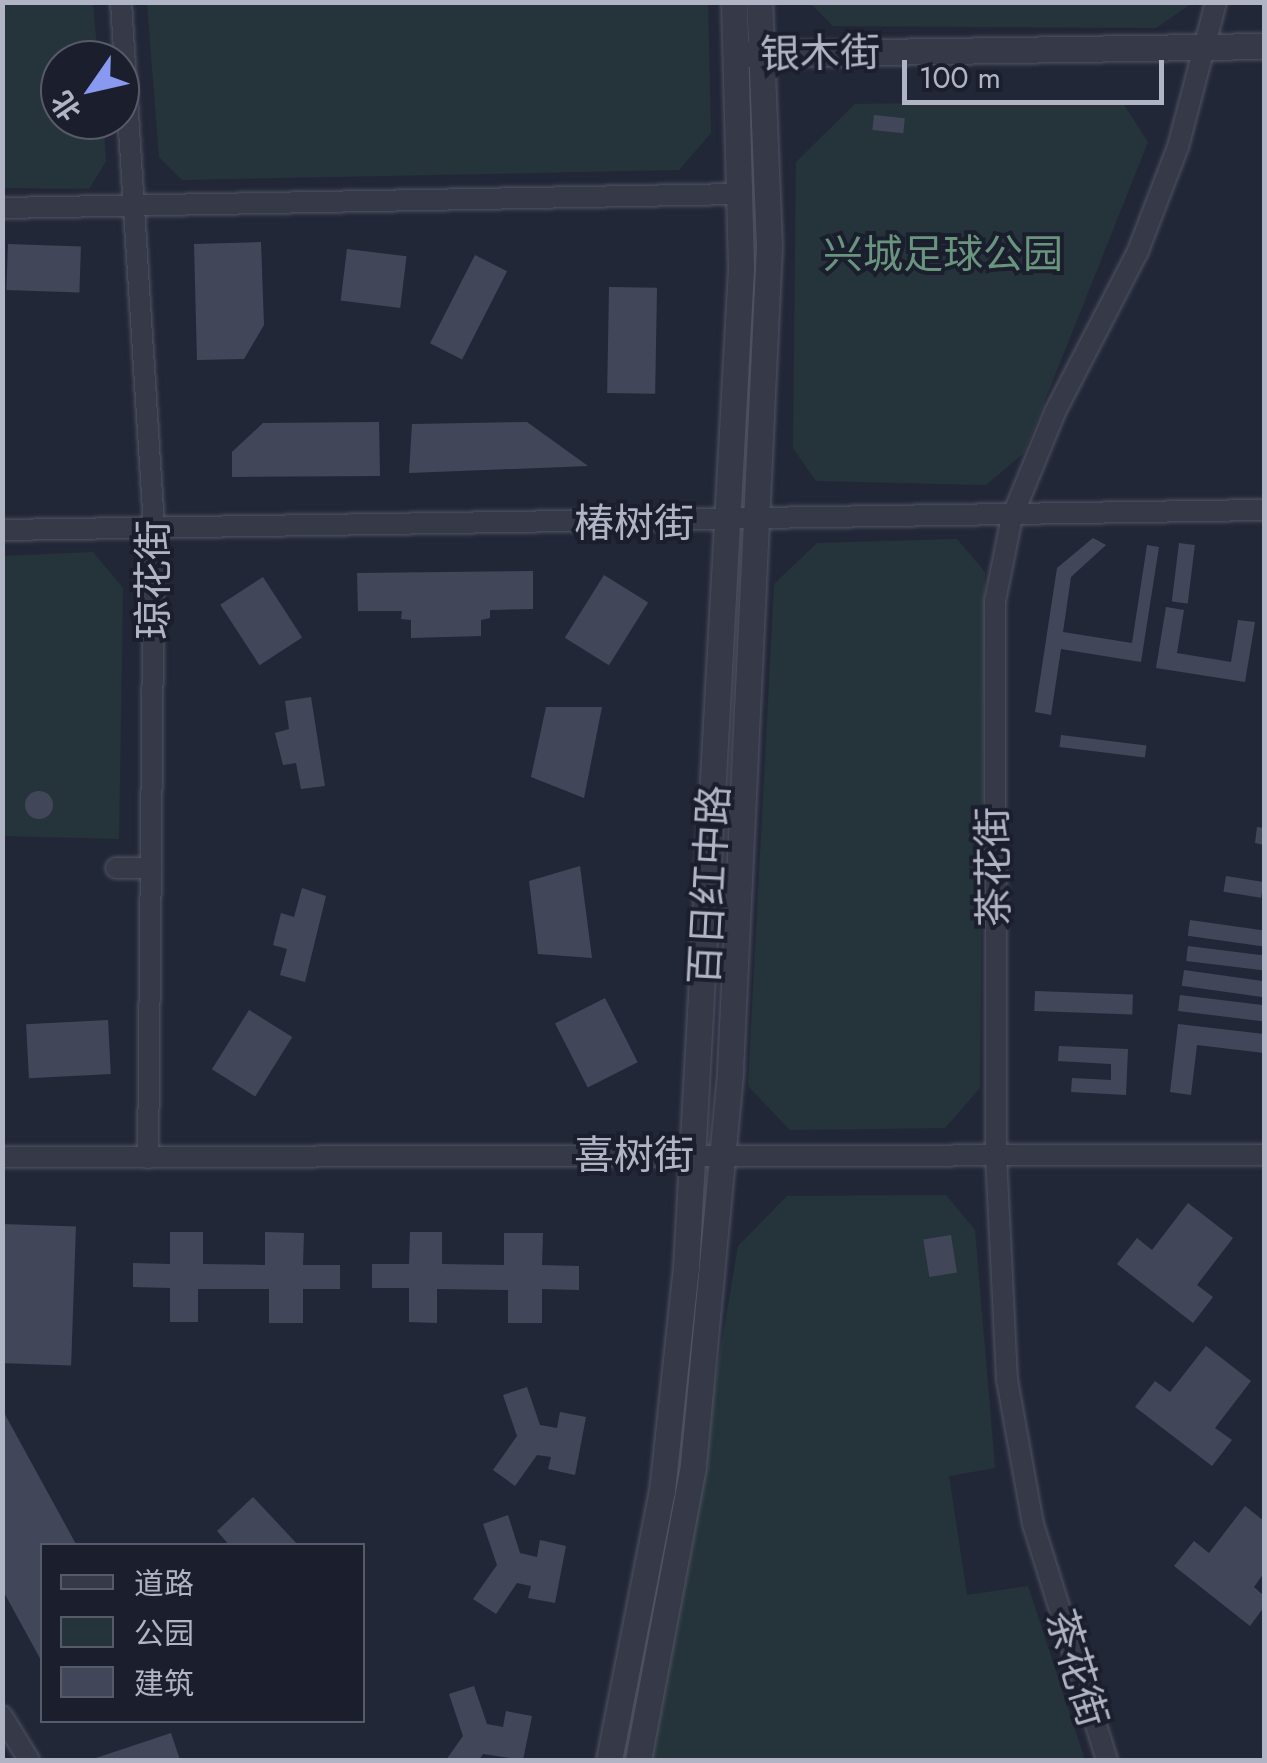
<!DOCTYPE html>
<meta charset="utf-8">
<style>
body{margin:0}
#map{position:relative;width:1267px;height:1763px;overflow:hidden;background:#222738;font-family:Jost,"Noto Sans SC",sans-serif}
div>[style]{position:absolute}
.green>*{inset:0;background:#25343a}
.building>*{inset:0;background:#424659;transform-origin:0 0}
.round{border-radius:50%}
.roads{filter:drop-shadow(0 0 2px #515463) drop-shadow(0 0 2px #515463)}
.minor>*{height:20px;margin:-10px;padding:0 10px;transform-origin:10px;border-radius:10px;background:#363948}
.tertiary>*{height:25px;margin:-12.5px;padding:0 12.5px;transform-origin:12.5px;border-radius:12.5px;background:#363948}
span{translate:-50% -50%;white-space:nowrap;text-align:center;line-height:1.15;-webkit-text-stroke:8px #1b1e2d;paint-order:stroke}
.street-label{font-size:40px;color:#b1b4c4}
.park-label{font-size:40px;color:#69947d}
.frame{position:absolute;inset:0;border:5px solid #b1b4c4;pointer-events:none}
.legend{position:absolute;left:40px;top:1543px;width:325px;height:180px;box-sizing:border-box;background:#1b1e2d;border:2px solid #575a69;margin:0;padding:12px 18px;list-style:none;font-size:30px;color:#b1b4c4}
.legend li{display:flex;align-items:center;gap:20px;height:50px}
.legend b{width:50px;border:2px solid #575a69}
.north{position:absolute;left:40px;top:40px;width:100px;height:100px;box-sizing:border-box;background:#1b1e2d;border:2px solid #575a69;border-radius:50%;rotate:236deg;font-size:28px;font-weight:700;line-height:40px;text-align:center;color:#b1b4c4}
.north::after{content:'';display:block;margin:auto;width:35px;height:45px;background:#8999f1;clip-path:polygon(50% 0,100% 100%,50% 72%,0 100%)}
.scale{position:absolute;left:902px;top:60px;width:262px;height:45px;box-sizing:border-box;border:5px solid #b1b4c4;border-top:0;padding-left:12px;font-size:30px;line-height:35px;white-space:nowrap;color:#b1b4c4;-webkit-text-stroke:8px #1b1e2d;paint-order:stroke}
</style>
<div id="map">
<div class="green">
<div style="clip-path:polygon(3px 2px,93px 3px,98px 60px,60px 60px,60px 120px,103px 120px,106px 161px,89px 189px,3px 188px)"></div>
<div style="clip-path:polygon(147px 3px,708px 3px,711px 133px,679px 170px,182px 180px,159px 157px)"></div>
<div style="clip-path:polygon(810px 3px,1192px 3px,1156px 28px,833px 26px)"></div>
<div style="clip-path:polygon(1121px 100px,1148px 142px,1024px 453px,986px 485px,816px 481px,793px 448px,796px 162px,855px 104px)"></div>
<div style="clip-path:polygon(957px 539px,985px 572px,980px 1088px,945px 1128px,790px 1130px,748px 1086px,774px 584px,817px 543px)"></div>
<div style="clip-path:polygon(93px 552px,123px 588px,119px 839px,3px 836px,3px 556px)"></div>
<div style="clip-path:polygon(946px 1195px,975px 1230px,995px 1468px,949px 1476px,967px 1595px,1028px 1586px,1085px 1760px,651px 1760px,738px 1246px,787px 1196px)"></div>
</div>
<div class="building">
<div style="left:874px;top:115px;width:31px;height:15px;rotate:6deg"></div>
<div style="clip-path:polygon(261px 242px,264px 325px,244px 359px,197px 360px,194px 244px)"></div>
<div style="left:8px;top:244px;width:73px;height:46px;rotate:2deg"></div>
<div style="left:347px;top:249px;width:60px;height:52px;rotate:7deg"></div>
<div style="left:475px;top:255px;width:36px;height:99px;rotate:27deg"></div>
<div style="left:609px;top:287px;width:48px;height:106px;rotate:1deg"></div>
<div style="clip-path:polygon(379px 422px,380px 476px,232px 477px,232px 452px,263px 423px)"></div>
<div style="clip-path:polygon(527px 422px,588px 466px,409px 473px,412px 424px)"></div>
<div style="clip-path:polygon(1093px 538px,1106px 545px,1071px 577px,1063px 632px,1132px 643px,1147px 545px,1159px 547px,1141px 662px,1061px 649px,1051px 715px,1035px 712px,1057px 568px)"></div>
<div style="left:1179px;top:543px;width:16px;height:59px;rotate:7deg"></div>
<div style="clip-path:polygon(533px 571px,533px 609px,490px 610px,490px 618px,481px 620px,481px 636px,411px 638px,411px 620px,401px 619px,402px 611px,358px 611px,357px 573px)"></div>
<div style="left:604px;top:575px;width:52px;height:74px;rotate:32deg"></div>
<div style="left:263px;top:577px;width:72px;height:51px;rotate:57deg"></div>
<div style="clip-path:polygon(1166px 607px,1184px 610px,1177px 653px,1231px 662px,1238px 620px,1255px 622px,1245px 682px,1156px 668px)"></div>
<div style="clip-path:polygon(311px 697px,325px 786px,301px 789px,296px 763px,283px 765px,275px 733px,289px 729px,285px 701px)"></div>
<div style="clip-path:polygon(546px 707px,602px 707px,584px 798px,531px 777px)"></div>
<div style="left:1061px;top:735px;width:86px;height:12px;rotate:7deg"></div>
<div class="round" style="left:25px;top:791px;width:28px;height:28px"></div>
<div style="clip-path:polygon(1257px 827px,1264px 828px,1264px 845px,1255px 843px)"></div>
<div style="clip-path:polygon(580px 866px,592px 958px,538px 954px,529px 881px)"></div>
<div style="left:1226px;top:876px;width:38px;height:16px;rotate:9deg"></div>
<div style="clip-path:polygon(302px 888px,326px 896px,305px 982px,280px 975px,287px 949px,273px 945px,281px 913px,294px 917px)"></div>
<div style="left:1190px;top:920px;width:75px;height:16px;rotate:8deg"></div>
<div style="left:1188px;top:946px;width:77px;height:15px;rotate:7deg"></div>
<div style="left:1184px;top:970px;width:81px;height:16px;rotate:8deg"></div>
<div style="left:1035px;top:991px;width:98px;height:20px;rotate:2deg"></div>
<div style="left:1180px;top:995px;width:85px;height:16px;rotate:7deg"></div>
<div style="left:605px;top:998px;width:72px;height:56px;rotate:63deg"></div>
<div style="left:249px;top:1010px;width:51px;height:70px;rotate:32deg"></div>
<div style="left:108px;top:1020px;width:54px;height:82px;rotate:87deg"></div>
<div style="clip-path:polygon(1178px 1024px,1264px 1034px,1264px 1053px,1197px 1045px,1191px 1095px,1170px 1092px)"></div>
<div style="clip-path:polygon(1059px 1046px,1128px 1049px,1126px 1095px,1071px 1092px,1072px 1078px,1111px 1080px,1111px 1064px,1058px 1061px)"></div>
<div style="clip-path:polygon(1188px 1203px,1233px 1238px,1197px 1285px,1213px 1297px,1193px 1323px,1117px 1264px,1137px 1238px,1152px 1250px)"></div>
<div style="left:2px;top:1224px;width:74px;height:139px;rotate:2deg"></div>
<div style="clip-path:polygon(170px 1232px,203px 1232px,203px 1264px,265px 1265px,265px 1232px,304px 1233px,303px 1265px,340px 1265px,340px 1289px,303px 1289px,303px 1323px,269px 1323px,269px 1289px,198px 1289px,198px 1322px,170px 1322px,170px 1288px,133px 1287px,133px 1263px,170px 1264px)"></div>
<div style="clip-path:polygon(410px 1232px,442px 1232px,442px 1264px,504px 1265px,504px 1233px,543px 1233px,542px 1265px,579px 1266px,579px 1290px,542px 1289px,542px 1323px,508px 1323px,508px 1290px,437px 1289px,437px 1323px,409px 1322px,409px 1288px,372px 1288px,372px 1264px,409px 1264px)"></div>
<div style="left:951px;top:1235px;width:38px;height:28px;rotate:81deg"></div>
<div style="clip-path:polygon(1206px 1346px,1251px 1381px,1215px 1428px,1232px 1440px,1212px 1466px,1135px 1407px,1155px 1381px,1170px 1392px)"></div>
<div style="clip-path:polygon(527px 1387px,540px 1425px,557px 1428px,560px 1412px,586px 1417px,575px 1475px,548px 1469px,551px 1457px,537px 1455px,515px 1486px,493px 1470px,517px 1436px,503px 1395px)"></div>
<div style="clip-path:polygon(2px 1409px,77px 1546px,42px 1546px,42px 1662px,2px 1589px)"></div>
<div style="clip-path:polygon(253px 1497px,299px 1546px,230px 1546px,217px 1531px)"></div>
<div style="clip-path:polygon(1245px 1506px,1264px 1521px,1264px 1573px,1254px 1587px,1264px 1596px,1264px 1607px,1250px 1626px,1174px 1566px,1194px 1541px,1209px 1553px)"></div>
<div style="clip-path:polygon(508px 1515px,520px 1553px,537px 1557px,540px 1540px,566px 1546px,555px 1603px,528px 1598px,531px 1586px,517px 1583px,496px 1614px,473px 1599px,497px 1565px,483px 1524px)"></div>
<div style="clip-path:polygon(474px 1686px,487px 1724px,503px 1727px,506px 1711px,532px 1716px,523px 1760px,483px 1754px,479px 1760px,446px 1760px,463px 1736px,449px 1694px)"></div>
<div style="clip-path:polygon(171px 1733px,180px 1760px,90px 1760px)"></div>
</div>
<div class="roads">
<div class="minor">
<div style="left:121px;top:2px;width:526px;rotate:86.4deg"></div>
<div style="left:154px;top:527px;width:631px;rotate:90.54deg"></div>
<div style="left:2px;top:208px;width:736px;rotate:-1.09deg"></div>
<div style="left:2px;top:530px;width:1262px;rotate:-0.91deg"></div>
<div style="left:116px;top:868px;width:35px"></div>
<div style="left:2px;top:1157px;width:1262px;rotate:-0.09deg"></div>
<div style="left:2px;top:1716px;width:52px;rotate:58.5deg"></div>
<div style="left:1107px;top:1760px;width:247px;rotate:-107.4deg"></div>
<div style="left:1033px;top:1524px;width:146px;rotate:-100.2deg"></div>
<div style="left:1007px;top:1380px;width:227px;rotate:-92.8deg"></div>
<div style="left:996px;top:1153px;width:552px;rotate:-90.1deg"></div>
<div style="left:995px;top:601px;width:86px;rotate:-78.6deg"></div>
<div style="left:1012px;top:517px;width:113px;rotate:-67.7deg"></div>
<div style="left:1055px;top:412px;width:181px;rotate:-62.7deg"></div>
<div style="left:1138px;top:251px;width:111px;rotate:-69deg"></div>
<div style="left:1178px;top:147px;width:150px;rotate:-75.3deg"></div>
</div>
<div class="tertiary">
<div style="left:745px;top:54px;width:519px;rotate:-0.88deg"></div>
<div style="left:609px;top:1760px;width:274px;rotate:-78.9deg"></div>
<div style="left:662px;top:1491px;width:224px;rotate:-83.9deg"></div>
<div style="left:686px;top:1268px;width:1002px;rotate:-86.85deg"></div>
<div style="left:741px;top:268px;width:266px;rotate:-91.5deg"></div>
<div style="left:638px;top:1760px;width:300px;rotate:-79.4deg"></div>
<div style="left:693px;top:1465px;width:397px;rotate:-84.6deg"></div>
<div style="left:730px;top:1070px;width:825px;rotate:-87.29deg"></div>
<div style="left:769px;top:246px;width:244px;rotate:-92.3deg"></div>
</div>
</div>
<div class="street-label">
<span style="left:820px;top:53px;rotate:-1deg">银木街</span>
<span style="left:634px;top:523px">椿树街</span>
<span style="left:153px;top:580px;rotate:-90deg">琼花街</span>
<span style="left:993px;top:867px;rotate:-91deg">茶花街</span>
<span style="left:709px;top:885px;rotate:-87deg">百日红中路</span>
<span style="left:634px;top:1155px">喜树街</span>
<span style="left:1077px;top:1668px;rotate:73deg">茶花街</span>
</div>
<div class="park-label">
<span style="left:943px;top:254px">兴城足球公园</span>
</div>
<div class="frame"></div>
<ul class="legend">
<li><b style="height:12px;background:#363948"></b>道路</li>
<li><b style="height:28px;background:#25343a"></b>公园</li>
<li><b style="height:28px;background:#424659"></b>建筑</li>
</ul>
<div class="north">北</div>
<div class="scale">100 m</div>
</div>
